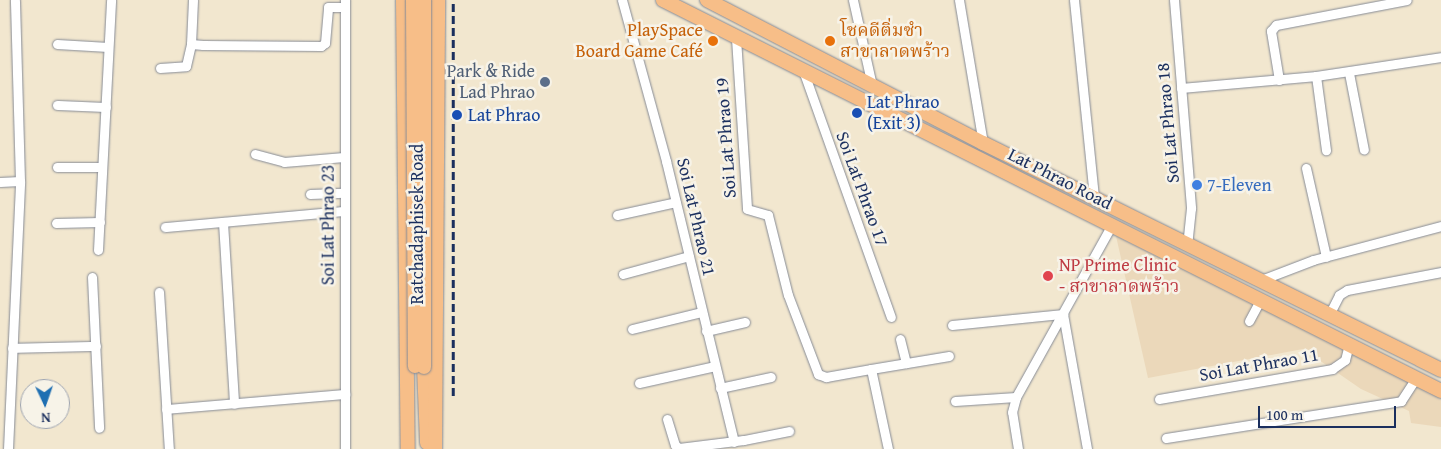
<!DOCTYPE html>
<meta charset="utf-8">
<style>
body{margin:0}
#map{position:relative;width:1441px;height:449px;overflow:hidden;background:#f2e7cf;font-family:"Gentium Book Plus","Noto Serif Thai",serif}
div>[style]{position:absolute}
.built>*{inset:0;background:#ebd8ba}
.roads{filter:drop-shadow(0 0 1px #868b96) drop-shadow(0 0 1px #868b96)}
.minor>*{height:9px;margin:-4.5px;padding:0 4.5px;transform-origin:4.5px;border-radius:4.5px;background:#fff}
.primary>*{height:14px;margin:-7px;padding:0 7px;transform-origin:7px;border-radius:7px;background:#f7be88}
.rail>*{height:2.5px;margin-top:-1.25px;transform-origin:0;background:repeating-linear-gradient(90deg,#1b2f5e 0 8px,transparent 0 12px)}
.bridges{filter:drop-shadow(0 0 1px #868b96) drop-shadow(0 0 1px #868b96)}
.primary-bridge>*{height:14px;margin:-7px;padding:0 7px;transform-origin:7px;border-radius:7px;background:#f7be88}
.dots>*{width:14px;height:14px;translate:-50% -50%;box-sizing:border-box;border:2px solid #f7f3e8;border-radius:50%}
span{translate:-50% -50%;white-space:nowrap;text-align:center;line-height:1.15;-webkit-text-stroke:5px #f7f3e8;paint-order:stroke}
.food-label{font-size:18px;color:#c56008}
.right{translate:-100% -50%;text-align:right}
.left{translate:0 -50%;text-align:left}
.service-label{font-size:18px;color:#4e5e75}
.transit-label{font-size:18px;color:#164399}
.street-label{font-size:18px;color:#1b2f5e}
.shop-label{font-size:18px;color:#366cbe}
.health-label{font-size:18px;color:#be3a42}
.north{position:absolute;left:20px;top:379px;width:50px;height:50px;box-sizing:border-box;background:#f7f3e8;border:1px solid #9fa5b1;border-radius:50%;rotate:177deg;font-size:14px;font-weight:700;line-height:20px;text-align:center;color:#1b2f5e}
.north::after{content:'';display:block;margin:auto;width:18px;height:22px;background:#1f6fb2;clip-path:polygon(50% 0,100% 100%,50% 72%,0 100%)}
.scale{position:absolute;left:1258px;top:406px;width:138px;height:22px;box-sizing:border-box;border:2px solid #1b2f5e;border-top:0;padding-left:6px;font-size:15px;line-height:18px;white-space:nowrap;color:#1b2f5e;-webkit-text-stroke:4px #f7f3e8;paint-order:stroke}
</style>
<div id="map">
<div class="built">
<div style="clip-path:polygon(1116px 236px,1441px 398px,1441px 427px,1411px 423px,1409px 411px,1361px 389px,1303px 349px,1148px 378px)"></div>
</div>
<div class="roads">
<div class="minor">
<div style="left:193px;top:0;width:44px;rotate:92.6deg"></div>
<div style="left:191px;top:44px;width:12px;rotate:5deg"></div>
<div style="left:203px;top:45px;width:118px;rotate:0.5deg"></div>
<div style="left:321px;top:46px;width:5px;rotate:-37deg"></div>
<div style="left:325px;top:43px;width:36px;rotate:-85deg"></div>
<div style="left:328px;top:7px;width:17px"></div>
<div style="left:622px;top:0;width:167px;rotate:74.7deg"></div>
<div style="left:666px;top:161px;width:289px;rotate:76.4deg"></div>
<div style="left:853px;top:0;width:88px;rotate:77.5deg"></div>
<div style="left:959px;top:0;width:145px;rotate:80.5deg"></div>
<div style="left:1074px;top:0;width:199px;rotate:84.2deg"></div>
<div style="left:1174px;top:0;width:209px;rotate:85.3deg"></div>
<div style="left:1191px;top:208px;width:36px;rotate:96deg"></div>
<div style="left:736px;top:38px;width:171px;rotate:86.3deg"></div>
<div style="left:747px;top:209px;width:22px;rotate:16deg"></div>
<div style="left:768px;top:215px;width:82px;rotate:76deg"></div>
<div style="left:788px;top:295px;width:85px;rotate:69.2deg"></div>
<div style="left:818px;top:374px;width:9px;rotate:21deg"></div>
<div style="left:826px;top:377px;width:46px;rotate:-10.1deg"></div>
<div style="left:871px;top:369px;width:82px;rotate:78deg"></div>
<div style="left:57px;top:44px;width:51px;rotate:3.4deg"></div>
<div style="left:160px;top:68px;width:26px;rotate:-4deg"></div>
<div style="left:186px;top:66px;width:23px;rotate:-77deg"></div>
<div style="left:804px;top:73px;width:259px;rotate:70.4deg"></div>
<div style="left:1349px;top:73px;width:78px;rotate:79deg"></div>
<div style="left:1316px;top:76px;width:126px;rotate:-8.6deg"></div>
<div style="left:1279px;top:80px;width:50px;rotate:-99.3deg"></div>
<div style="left:1271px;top:31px;width:8px;rotate:-50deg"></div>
<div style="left:1276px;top:25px;width:133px;rotate:-10.8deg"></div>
<div style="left:1181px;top:88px;width:136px;rotate:-5.1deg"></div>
<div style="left:1316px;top:76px;width:75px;rotate:82.3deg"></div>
<div style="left:57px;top:105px;width:49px;rotate:2.3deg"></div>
<div style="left:255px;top:154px;width:30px;rotate:15deg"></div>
<div style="left:284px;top:162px;width:60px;rotate:-4.8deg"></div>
<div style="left:57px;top:167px;width:45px"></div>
<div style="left:1306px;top:168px;width:91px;rotate:77.3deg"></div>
<div style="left:0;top:182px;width:20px;rotate:-3deg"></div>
<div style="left:310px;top:194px;width:34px;rotate:-2deg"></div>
<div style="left:617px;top:215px;width:60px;rotate:-12.4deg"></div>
<div style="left:223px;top:222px;width:182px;rotate:86.5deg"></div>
<div style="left:56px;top:223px;width:44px;rotate:-1.3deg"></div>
<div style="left:165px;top:227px;width:180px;rotate:-5.1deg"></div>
<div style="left:98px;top:250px;width:250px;rotate:-87deg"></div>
<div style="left:623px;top:274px;width:68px;rotate:-15.3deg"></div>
<div style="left:92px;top:277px;width:151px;rotate:87.3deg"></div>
<div style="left:1261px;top:280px;width:56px;rotate:-21deg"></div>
<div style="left:1313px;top:260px;width:132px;rotate:-14.9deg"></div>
<div style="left:159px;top:292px;width:157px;rotate:86.4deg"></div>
<div style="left:1329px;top:315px;width:22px;rotate:-63deg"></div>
<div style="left:1339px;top:295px;width:9px;rotate:-32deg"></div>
<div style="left:1347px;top:290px;width:96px;rotate:-10.8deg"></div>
<div style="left:1249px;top:321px;width:24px;rotate:-62deg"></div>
<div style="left:952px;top:325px;width:112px;rotate:-5.7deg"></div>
<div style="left:1063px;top:314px;width:137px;rotate:79.9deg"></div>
<div style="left:632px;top:329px;width:72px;rotate:-13.7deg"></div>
<div style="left:706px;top:331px;width:40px;rotate:-13deg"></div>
<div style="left:900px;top:339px;width:25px;rotate:76deg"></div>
<div style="left:12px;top:348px;width:84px;rotate:-1.4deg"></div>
<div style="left:871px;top:369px;width:79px;rotate:-9.5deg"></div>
<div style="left:639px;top:383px;width:78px;rotate:-12.6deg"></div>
<div style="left:720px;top:388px;width:52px;rotate:-12.2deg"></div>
<div style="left:1159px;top:399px;width:176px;rotate:-9.8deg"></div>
<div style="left:1332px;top:369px;width:16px;rotate:-35deg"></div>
<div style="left:1345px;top:360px;width:16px;rotate:-76deg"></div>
<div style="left:955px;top:401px;width:61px;rotate:-3.8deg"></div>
<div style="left:166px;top:409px;width:180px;rotate:-4.8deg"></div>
<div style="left:667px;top:419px;width:27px;rotate:73deg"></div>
<div style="left:675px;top:445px;width:5px;rotate:37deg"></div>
<div style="left:679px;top:448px;width:65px;rotate:-7deg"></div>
<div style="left:744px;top:440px;width:46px;rotate:-11.3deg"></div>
<div style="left:1166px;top:438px;width:238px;rotate:-8.9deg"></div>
<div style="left:1401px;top:401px;width:27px;rotate:-57deg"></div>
<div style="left:8px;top:449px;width:268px;rotate:-87.4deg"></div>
<div style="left:20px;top:181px;width:181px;rotate:-91.6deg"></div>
<div style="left:345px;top:449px;width:449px;rotate:-90deg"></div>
<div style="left:1018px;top:449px;width:37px;rotate:-99deg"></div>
<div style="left:1012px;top:412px;width:16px;rotate:-75deg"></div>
<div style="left:1016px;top:397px;width:196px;rotate:-60.9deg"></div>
</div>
<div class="primary">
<div style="left:403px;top:0;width:449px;rotate:89.4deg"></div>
<div style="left:663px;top:0;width:871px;rotate:26.68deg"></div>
<div style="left:707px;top:0;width:311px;rotate:27.4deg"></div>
<div style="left:983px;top:143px;width:511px;rotate:26.36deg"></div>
<div style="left:424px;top:367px;width:76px;rotate:87.7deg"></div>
<div style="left:435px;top:449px;width:449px;rotate:-89.6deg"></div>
</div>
</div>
<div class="rail">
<div style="left:453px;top:396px;width:396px;rotate:-90deg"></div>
</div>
<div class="bridges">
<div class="primary-bridge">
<div style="left:413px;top:0;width:366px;rotate:89.7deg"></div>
<div style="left:424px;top:367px;width:367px;rotate:-90deg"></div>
</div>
</div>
<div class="dots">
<div style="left:713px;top:41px;background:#e8710a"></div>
<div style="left:830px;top:41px;background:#e8710a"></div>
<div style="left:545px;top:82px;background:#5c6f8a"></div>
<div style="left:857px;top:113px;background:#1a4fb4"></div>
<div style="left:457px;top:115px;background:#1a4fb4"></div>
<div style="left:1197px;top:185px;background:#3f7fe0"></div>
<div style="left:1048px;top:276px;background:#e0444e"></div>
</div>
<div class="food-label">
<span class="right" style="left:703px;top:41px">PlaySpace<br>Board Game Café</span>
<span class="left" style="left:840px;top:41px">โชคดีติ่มซำ<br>สาขาลาดพร้าว</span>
</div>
<div class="service-label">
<span class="right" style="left:535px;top:82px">Park &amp; Ride<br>Lad Phrao</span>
</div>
<div class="transit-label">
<span class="left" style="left:867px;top:113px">Lat Phrao<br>(Exit 3)</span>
<span class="left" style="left:468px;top:115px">Lat Phrao</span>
</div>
<div class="street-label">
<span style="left:1168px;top:123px;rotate:-95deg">Soi Lat Phrao 18</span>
<span style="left:726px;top:138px;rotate:-94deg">Soi Lat Phrao 19</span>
<span style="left:1060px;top:179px;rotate:27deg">Lat Phrao Road</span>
<span style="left:862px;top:189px;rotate:70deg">Soi Lat Phrao 17</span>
<span style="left:696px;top:217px;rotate:77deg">Soi Lat Phrao 21</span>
<span style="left:417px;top:224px;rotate:-90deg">Ratchadaphisek Road</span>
<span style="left:328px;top:225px;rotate:-90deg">Soi Lat Phrao 23</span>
<span style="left:1259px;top:365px;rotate:-10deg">Soi Lat Phrao 11</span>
</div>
<div class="shop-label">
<span class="left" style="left:1207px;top:185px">7-Eleven</span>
</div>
<div class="health-label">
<span class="left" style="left:1059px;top:276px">NP Prime Clinic<br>- สาขาลาดพร้าว</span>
</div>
<div class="north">N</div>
<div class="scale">100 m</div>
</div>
